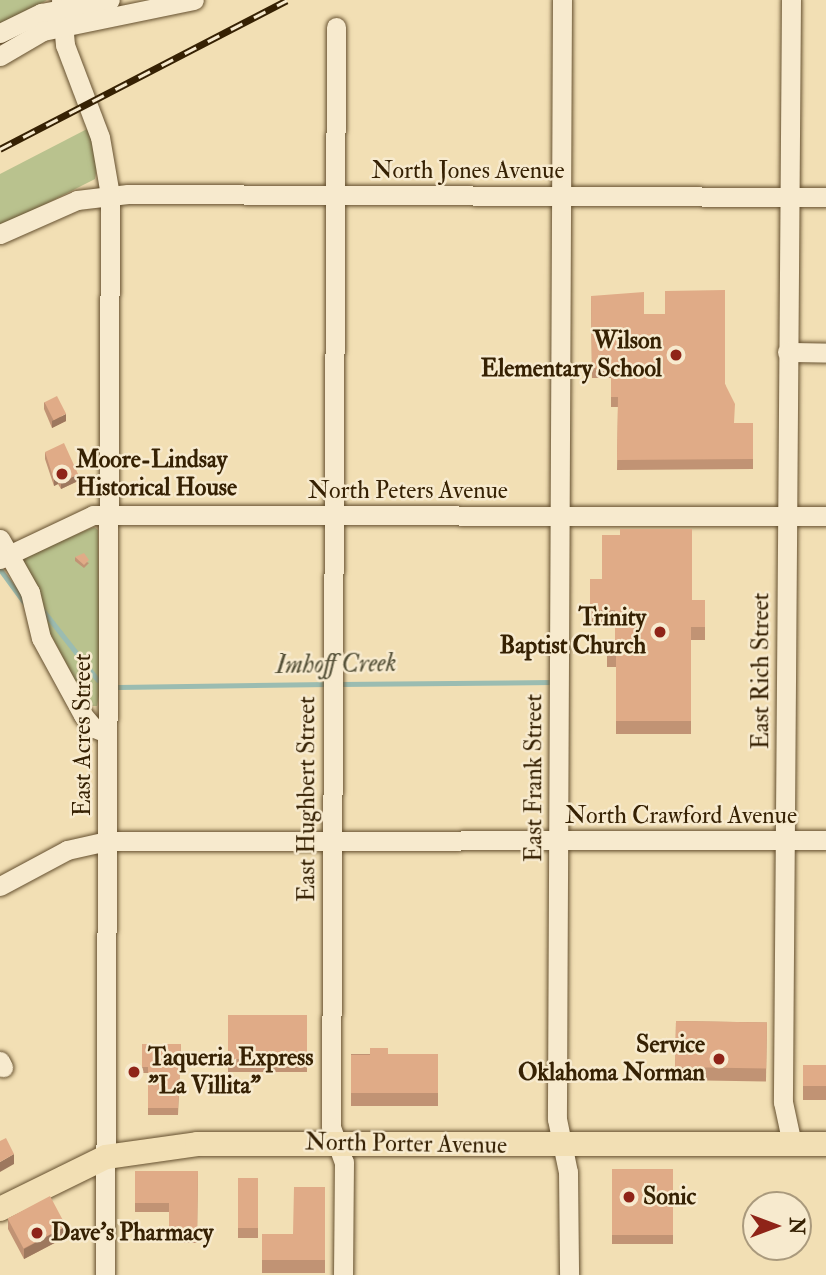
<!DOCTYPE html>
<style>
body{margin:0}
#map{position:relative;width:826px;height:1275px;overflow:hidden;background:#f2dfb4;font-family:"IM FELL Double Pica",serif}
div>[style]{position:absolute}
.green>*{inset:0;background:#b9c28e}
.stream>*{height:4.5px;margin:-2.25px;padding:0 2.25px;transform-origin:2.25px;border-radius:2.25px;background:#9bbcb1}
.roads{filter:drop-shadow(0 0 2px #65502f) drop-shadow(0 0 2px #65502f)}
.minor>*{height:19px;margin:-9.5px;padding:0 9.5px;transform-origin:9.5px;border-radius:9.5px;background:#f7eace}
.major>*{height:24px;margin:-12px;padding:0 12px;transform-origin:12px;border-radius:12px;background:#f2dfb4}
.rail>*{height:7px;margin-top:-3.5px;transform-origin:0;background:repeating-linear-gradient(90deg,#f7eace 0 13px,#362103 0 26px);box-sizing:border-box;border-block:2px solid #362103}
.wall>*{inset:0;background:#c19374;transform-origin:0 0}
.shaded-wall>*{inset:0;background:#9d785e}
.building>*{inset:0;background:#e0ab87;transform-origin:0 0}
.dots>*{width:19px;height:19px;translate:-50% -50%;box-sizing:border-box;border:4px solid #f7eace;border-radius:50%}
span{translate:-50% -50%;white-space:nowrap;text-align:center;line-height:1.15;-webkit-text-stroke:5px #f7eace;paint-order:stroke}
.street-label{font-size:24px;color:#362103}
.poi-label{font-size:24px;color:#362103;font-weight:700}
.right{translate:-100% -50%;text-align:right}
.left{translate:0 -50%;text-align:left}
.water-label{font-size:26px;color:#545037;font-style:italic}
.north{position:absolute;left:742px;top:1191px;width:70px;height:70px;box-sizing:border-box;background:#f7eace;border:2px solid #aa9a7d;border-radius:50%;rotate:90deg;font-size:19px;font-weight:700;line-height:28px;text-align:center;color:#362103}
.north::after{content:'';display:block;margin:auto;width:24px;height:32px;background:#8f2418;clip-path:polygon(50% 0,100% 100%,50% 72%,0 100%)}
</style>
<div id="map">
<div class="green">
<div style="clip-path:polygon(0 0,47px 0,0 28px)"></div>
<div style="clip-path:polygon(89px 128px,97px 167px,95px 179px,0 227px,0 174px)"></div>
<div style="clip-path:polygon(94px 527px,98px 530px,100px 690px,97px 706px,89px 706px,41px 616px,23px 562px,25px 556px)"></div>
</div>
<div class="stream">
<div style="left:0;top:569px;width:42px;rotate:53.7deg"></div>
<div style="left:42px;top:609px;width:90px;rotate:51.7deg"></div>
<div style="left:339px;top:684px;width:215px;rotate:-0.5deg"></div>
<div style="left:118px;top:687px;width:209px;rotate:-0.8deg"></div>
</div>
<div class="roads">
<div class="minor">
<div style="left:61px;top:0;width:45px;rotate:84.9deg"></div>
<div style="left:65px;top:45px;width:98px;rotate:69.2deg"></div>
<div style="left:100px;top:137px;width:59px;rotate:80.2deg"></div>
<div style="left:110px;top:195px;width:1080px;rotate:90.27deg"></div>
<div style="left:562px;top:0;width:1119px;rotate:90.26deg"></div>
<div style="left:557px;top:1119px;width:54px;rotate:78.3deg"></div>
<div style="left:568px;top:1172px;width:103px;rotate:89.4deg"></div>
<div style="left:791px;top:0;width:1102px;rotate:90.42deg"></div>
<div style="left:783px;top:1102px;width:43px;rotate:77.9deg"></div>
<div style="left:336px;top:27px;width:1100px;rotate:90.26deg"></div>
<div style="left:331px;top:1127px;width:37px;rotate:70deg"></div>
<div style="left:344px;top:1162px;width:113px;rotate:90.5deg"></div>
<div style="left:0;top:33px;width:46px;rotate:-26deg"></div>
<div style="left:41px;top:13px;width:70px;rotate:-10.7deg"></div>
<div style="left:0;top:56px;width:50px;rotate:-30.2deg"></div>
<div style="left:43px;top:31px;width:154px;rotate:-11.6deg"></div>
<div style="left:0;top:234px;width:84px;rotate:-23.8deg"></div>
<div style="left:77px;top:200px;width:51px;rotate:-6.7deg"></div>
<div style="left:128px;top:194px;width:698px;rotate:0.25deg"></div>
<div style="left:787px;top:352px;width:39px;rotate:1deg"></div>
<div style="left:0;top:539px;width:61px;rotate:60.5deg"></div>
<div style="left:30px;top:592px;width:47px;rotate:76.6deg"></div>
<div style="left:41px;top:638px;width:88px;rotate:61.4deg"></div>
<div style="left:83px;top:715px;width:17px;rotate:50deg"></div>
<div style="left:94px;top:728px;width:14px;rotate:21deg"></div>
<div style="left:0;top:559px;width:103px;rotate:-25.3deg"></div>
<div style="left:93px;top:515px;width:733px;rotate:0.08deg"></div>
<div style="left:0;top:886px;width:76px;rotate:-28.2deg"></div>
<div style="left:67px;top:850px;width:41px;rotate:-12.7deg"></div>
<div style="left:107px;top:841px;width:719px;rotate:-0.08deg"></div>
<div style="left:0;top:1061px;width:7px;rotate:63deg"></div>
</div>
<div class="major">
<div style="left:0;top:1209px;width:118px;rotate:-26.1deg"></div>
<div style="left:106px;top:1157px;width:92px;rotate:-8.1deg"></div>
<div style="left:197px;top:1144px;width:629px"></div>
</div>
</div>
<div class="rail">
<div style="left:0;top:149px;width:323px;rotate:-27.4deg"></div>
</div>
<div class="wall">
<div style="clip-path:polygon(591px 296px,644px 314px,725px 384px,734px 423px,753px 423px,753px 469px,617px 470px,618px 407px,611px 407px,611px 378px,592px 378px)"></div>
<div style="clip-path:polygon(44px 402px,66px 421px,52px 428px,44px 409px)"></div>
<div style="clip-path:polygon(45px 452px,78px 481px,61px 489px,58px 484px,54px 486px,45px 459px)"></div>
<div style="clip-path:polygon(75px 557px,89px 563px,84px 568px,75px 561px)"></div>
<div style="clip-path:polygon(590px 579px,692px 600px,705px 613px,705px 640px,691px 640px,691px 734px,616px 734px,616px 667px,607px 667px,607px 643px,615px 643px,615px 624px,590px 624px)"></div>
<div style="left:228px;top:1015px;width:79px;height:57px"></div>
<div style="left:676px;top:1021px;width:91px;height:59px;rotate:1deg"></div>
<div style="clip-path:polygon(142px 1044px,181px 1044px,178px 1115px,148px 1115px,148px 1073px,142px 1073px)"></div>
<div style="left:438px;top:1054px;width:52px;height:87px;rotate:90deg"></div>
<div style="left:803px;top:1065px;width:23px;height:35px"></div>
<div style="left:673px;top:1169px;width:75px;height:61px;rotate:90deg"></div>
<div style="clip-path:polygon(135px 1171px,198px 1171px,197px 1243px,169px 1243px,169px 1212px,135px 1212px)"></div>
<div style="left:238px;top:1178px;width:20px;height:60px"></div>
<div style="clip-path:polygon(325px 1187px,325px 1273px,262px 1273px,262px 1234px,293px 1234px)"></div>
<div style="clip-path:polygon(8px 1219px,66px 1237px,24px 1259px,8px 1229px)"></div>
</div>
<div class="shaded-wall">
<div style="clip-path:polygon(66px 414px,66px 421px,52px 428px,52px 421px)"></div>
<div style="clip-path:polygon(78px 474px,78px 481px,61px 489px,61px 483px)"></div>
<div style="clip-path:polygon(58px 477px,58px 484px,54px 486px,54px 480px)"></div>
<div style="clip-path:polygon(14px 1154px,14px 1164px,0 1172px,0 1162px)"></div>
<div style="clip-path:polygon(66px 1226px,66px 1237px,24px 1259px,24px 1249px)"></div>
</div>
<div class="building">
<div style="clip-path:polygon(725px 290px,725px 384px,735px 404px,734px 423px,753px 423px,753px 459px,617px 460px,618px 397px,611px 397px,611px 368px,592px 368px,591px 296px,644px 292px,644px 314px,665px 314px,665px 291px)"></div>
<div style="left:57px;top:396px;width:20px;height:14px;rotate:63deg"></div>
<div style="clip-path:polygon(64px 443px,78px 474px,61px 483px,58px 477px,54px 480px,45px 452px)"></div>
<div style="clip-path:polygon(620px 529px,692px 529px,692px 600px,705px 600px,705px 627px,691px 627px,691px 721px,616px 721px,616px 654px,607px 654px,607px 643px,615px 643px,615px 610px,590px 610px,590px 579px,602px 579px,602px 535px,620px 535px)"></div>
<div style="clip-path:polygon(84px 553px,89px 560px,84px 565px,75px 557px)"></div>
<div style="left:228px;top:1015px;width:79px;height:44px"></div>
<div style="left:676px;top:1021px;width:91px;height:46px;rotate:1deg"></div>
<div style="clip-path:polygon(142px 1044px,181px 1044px,178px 1108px,148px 1108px,148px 1067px,142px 1067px)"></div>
<div style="clip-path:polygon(370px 1048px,388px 1048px,388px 1054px,438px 1054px,438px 1093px,351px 1093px,351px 1055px,370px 1055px)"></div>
<div style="left:803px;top:1065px;width:23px;height:21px"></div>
<div style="clip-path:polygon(6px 1138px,14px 1154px,0 1162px,0 1141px)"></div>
<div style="left:673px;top:1169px;width:66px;height:61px;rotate:90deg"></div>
<div style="clip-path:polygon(135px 1171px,198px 1171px,197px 1233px,169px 1233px,169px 1203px,135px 1203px)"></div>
<div style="left:238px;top:1178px;width:20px;height:50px"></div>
<div style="clip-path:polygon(294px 1187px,325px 1187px,325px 1260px,262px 1260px,262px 1234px,293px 1234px)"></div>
<div style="left:50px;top:1196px;width:34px;height:48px;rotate:62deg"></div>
</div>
<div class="dots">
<div style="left:676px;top:355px;background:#8f2418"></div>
<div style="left:62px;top:474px;background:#8f2418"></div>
<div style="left:660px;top:632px;background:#8f2418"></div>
<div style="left:719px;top:1059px;background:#8f2418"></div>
<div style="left:134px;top:1072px;background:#8f2418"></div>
<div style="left:629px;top:1197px;background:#8f2418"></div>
<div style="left:37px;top:1233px;background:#8f2418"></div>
</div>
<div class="street-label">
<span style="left:468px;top:171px">North Jones Avenue</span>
<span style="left:408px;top:491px">North Peters Avenue</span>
<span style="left:761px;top:671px;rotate:-90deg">East Rich Street</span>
<span style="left:83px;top:735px;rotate:-90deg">East Acres Street</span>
<span style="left:534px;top:778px;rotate:-90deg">East Frank Street</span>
<span style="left:307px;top:799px;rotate:-90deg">East Hughbert Street</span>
<span style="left:681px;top:816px">North Crawford Avenue</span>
<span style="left:406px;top:1144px;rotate:1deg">North Porter Avenue</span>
</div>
<div class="poi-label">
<span class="right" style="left:662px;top:355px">Wilson<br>Elementary School</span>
<span class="left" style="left:76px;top:474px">Moore-Lindsay<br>Historical House</span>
<span class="right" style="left:646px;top:632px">Trinity<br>Baptist Church</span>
<span class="right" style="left:705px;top:1059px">Service<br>Oklahoma Norman</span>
<span class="left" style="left:148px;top:1072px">Taqueria Express<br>"La Villita"</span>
<span class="left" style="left:643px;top:1197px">Sonic</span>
<span class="left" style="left:51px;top:1233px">Dave's Pharmacy</span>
</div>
<div class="water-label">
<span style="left:336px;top:665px;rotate:-1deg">Imhoff Creek</span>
</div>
<div class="north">N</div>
</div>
